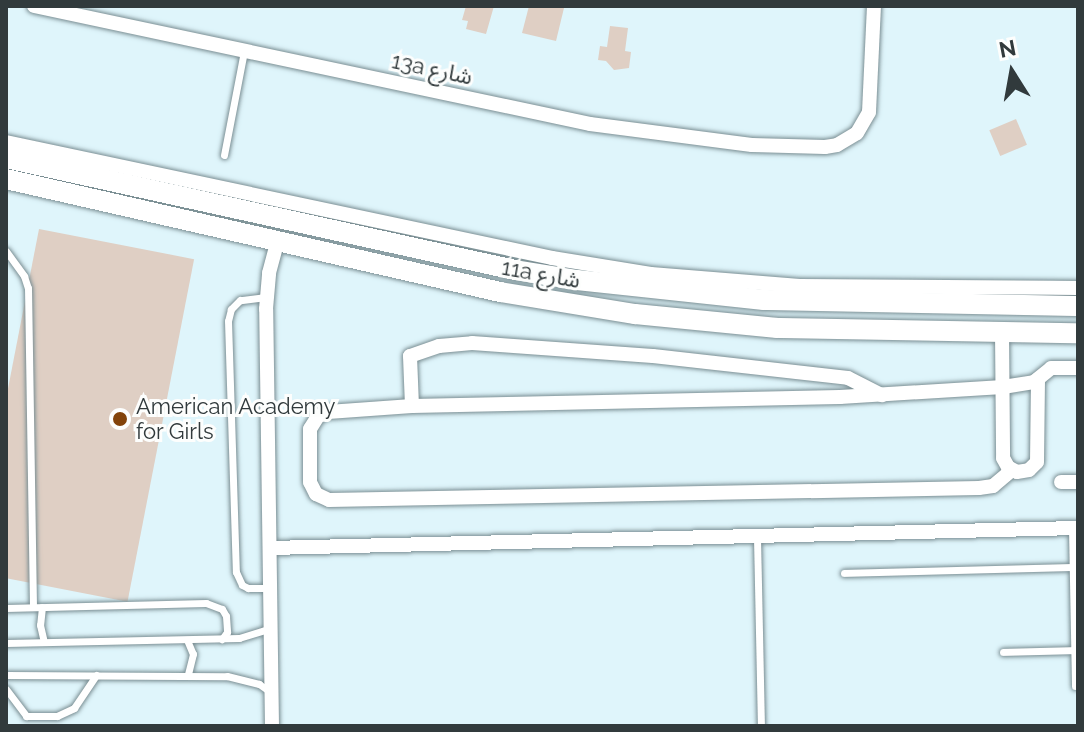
<!DOCTYPE html>
<meta charset="utf-8">
<style>
body{margin:0}
#map{position:relative;width:1084px;height:732px;overflow:hidden;background:#dff5fb;font-family:Raleway,"Noto Sans Arabic",sans-serif}
div>[style]{position:absolute}
.building>*{inset:0;background:#dfcfc4;transform-origin:0 0}
.roads{filter:drop-shadow(0 0 2px #7a8e93) drop-shadow(0 0 2px #7a8e93)}
.lane>*{height:7px;margin:-3.5px;padding:0 3.5px;transform-origin:3.5px;border-radius:3.5px;background:#fff}
.street>*{height:14px;margin:-7px;padding:0 7px;transform-origin:7px;border-radius:7px;background:#fff}
.secondary>*{height:20px;margin:-10px;padding:0 10px;transform-origin:10px;border-radius:10px;background:#fff}
.dots>*{width:22px;height:22px;translate:-50% -50%;box-sizing:border-box;border:4px solid #fdfefd;border-radius:50%}
span{translate:-50% -50%;white-space:nowrap;text-align:center;line-height:1.15;-webkit-text-stroke:6px #fdfefd;paint-order:stroke}
.street-label{font-size:22px;color:#313a3c}
.poi-label{font-size:22px;color:#313a3c}
.left{translate:0 -50%;text-align:left}
.frame{position:absolute;inset:0;border:8px solid #313a3c;pointer-events:none}
.north{position:absolute;left:972px;top:32px;width:80px;height:80px;-webkit-text-stroke:6px #fdfefd;paint-order:stroke;rotate:349deg;font-size:22px;font-weight:700;line-height:32px;text-align:center;color:#313a3c}
.north::after{content:'';display:block;margin:auto;width:28px;height:36px;background:#313a3c;clip-path:polygon(50% 0,100% 100%,50% 72%,0 100%)}
</style>
<div id="map">
<div class="building">
<div style="clip-path:polygon(466px 6px,494px 6px,486px 34px,466px 29px,468px 21px,462px 20px)"></div>
<div style="clip-path:polygon(529px 6px,564px 8px,556px 41px,522px 33px)"></div>
<div style="clip-path:polygon(610px 26px,628px 28px,625px 51px,631px 52px,629px 68px,614px 70px,606px 61px,598px 60px,600px 46px,607px 47px)"></div>
<div style="left:1016px;top:119px;width:28px;height:29px;rotate:67deg"></div>
<div style="left:39px;top:229px;width:158px;height:349px;rotate:11deg"></div>
</div>
<div class="roads">
<div class="lane">
<div style="left:224px;top:155px;width:106px;rotate:-79.1deg"></div>
<div style="left:6px;top:251px;width:31px;rotate:54deg"></div>
<div style="left:24px;top:276px;width:13px;rotate:72deg"></div>
<div style="left:28px;top:288px;width:319px;rotate:89.1deg"></div>
<div style="left:266px;top:297px;width:26px;rotate:173deg"></div>
<div style="left:240px;top:300px;width:13px;rotate:135deg"></div>
<div style="left:231px;top:309px;width:12px;rotate:104deg"></div>
<div style="left:228px;top:321px;width:251px;rotate:88.2deg"></div>
<div style="left:236px;top:572px;width:14px;rotate:65deg"></div>
<div style="left:242px;top:585px;width:7px;rotate:27deg"></div>
<div style="left:248px;top:588px;width:21px"></div>
<div style="left:1072px;top:528px;width:158px;rotate:88.9deg"></div>
<div style="left:757px;top:537px;width:189px;rotate:88.8deg"></div>
<div style="left:844px;top:573px;width:234px;rotate:-1.5deg"></div>
<div style="left:42px;top:607px;width:18px;rotate:96deg"></div>
<div style="left:40px;top:625px;width:17px;rotate:77deg"></div>
<div style="left:6px;top:608px;width:200px;rotate:-1.4deg"></div>
<div style="left:206px;top:603px;width:17px;rotate:21deg"></div>
<div style="left:222px;top:609px;width:8px;rotate:60deg"></div>
<div style="left:226px;top:616px;width:16px;rotate:86deg"></div>
<div style="left:227px;top:632px;width:9px;rotate:126deg"></div>
<div style="left:187px;top:640px;width:15px;rotate:67deg"></div>
<div style="left:193px;top:654px;width:21px;rotate:104deg"></div>
<div style="left:6px;top:643px;width:233px;rotate:-1.2deg"></div>
<div style="left:239px;top:638px;width:31px;rotate:-17deg"></div>
<div style="left:1003px;top:652px;width:72px;rotate:-1.6deg"></div>
<div style="left:6px;top:675px;width:221px;rotate:0.3deg"></div>
<div style="left:227px;top:676px;width:33px;rotate:14deg"></div>
<div style="left:259px;top:684px;width:16px;rotate:35deg"></div>
<div style="left:6px;top:689px;width:34px;rotate:53deg"></div>
<div style="left:26px;top:716px;width:31px"></div>
<div style="left:57px;top:716px;width:19px;rotate:-25deg"></div>
<div style="left:74px;top:708px;width:40px;rotate:-56deg"></div>
</div>
<div class="street">
<div style="left:34px;top:6px;width:568px;rotate:11.98deg"></div>
<div style="left:590px;top:124px;width:163px;rotate:7.4deg"></div>
<div style="left:752px;top:145px;width:73px;rotate:1.6deg"></div>
<div style="left:825px;top:147px;width:12px;rotate:-9deg"></div>
<div style="left:837px;top:145px;width:23px;rotate:-31deg"></div>
<div style="left:857px;top:133px;width:24px;rotate:-60deg"></div>
<div style="left:869px;top:112px;width:106px;rotate:-87.3deg"></div>
<div style="left:6px;top:142px;width:558px;rotate:11.99deg"></div>
<div style="left:552px;top:258px;width:100px;rotate:9.2deg"></div>
<div style="left:651px;top:274px;width:149px;rotate:4.6deg"></div>
<div style="left:800px;top:286px;width:278px;rotate:0.4deg"></div>
<div style="left:1002px;top:332px;width:126px;rotate:89.5deg"></div>
<div style="left:1003px;top:458px;width:10px;rotate:61deg"></div>
<div style="left:1008px;top:467px;width:10px;rotate:29deg"></div>
<div style="left:1017px;top:472px;width:12px;rotate:-9deg"></div>
<div style="left:1029px;top:470px;width:11px;rotate:-45deg"></div>
<div style="left:1037px;top:462px;width:83px;rotate:-89.3deg"></div>
<div style="left:412px;top:406px;width:50px;rotate:-92.3deg"></div>
<div style="left:410px;top:356px;width:31px;rotate:-19deg"></div>
<div style="left:439px;top:346px;width:33px;rotate:-5deg"></div>
<div style="left:472px;top:343px;width:181px;rotate:4.1deg"></div>
<div style="left:653px;top:356px;width:196px;rotate:6.4deg"></div>
<div style="left:848px;top:378px;width:38px;rotate:27deg"></div>
<div style="left:1012px;top:470px;width:25px;rotate:140deg"></div>
<div style="left:993px;top:486px;width:14px;rotate:172deg"></div>
<div style="left:979px;top:488px;width:650px;rotate:178.94deg"></div>
<div style="left:329px;top:500px;width:14px;rotate:-155deg"></div>
<div style="left:316px;top:494px;width:13px;rotate:-117deg"></div>
<div style="left:310px;top:482px;width:53px;rotate:-90deg"></div>
<div style="left:310px;top:429px;width:15px;rotate:-58deg"></div>
<div style="left:318px;top:416px;width:11px;rotate:-22deg"></div>
<div style="left:328px;top:412px;width:84px;rotate:-4.1deg"></div>
<div style="left:412px;top:406px;width:428px;rotate:-1.2deg"></div>
<div style="left:840px;top:397px;width:163px;rotate:-3.5deg"></div>
<div style="left:1003px;top:387px;width:31px;rotate:-9deg"></div>
<div style="left:1034px;top:382px;width:22px;rotate:-39deg"></div>
<div style="left:1051px;top:368px;width:27px"></div>
<div style="left:1061px;top:482px;width:17px"></div>
<div style="left:270px;top:548px;width:808px;rotate:-1.42deg"></div>
<div style="left:272px;top:726px;width:417px;rotate:-90.8deg"></div>
<div style="left:266px;top:309px;width:36px;rotate:-85deg"></div>
<div style="left:269px;top:273px;width:30px;rotate:-75deg"></div>
</div>
<div class="secondary">
<div style="left:6px;top:158px;width:521px;rotate:12.41deg"></div>
<div style="left:515px;top:270px;width:63px;rotate:9.2deg"></div>
<div style="left:577px;top:280px;width:188px;rotate:6.1deg"></div>
<div style="left:764px;top:300px;width:314px;rotate:1.1deg"></div>
<div style="left:6px;top:179px;width:507px;rotate:12.88deg"></div>
<div style="left:500px;top:292px;width:137px;rotate:9.3deg"></div>
<div style="left:635px;top:314px;width:143px;rotate:5.6deg"></div>
<div style="left:777px;top:328px;width:301px;rotate:1deg"></div>
</div>
</div>
<div class="dots">
<div style="left:120px;top:419px;background:#83430a"></div>
</div>
<div class="street-label">
<span style="left:432px;top:69px;rotate:12deg">13a شارع</span>
<span style="left:541px;top:274px;rotate:10deg">11a شارع</span>
</div>
<div class="poi-label">
<span class="left" style="left:136px;top:419px">American Academy<br>for Girls</span>
</div>
<div class="frame"></div>
<div class="north">N</div>
</div>
